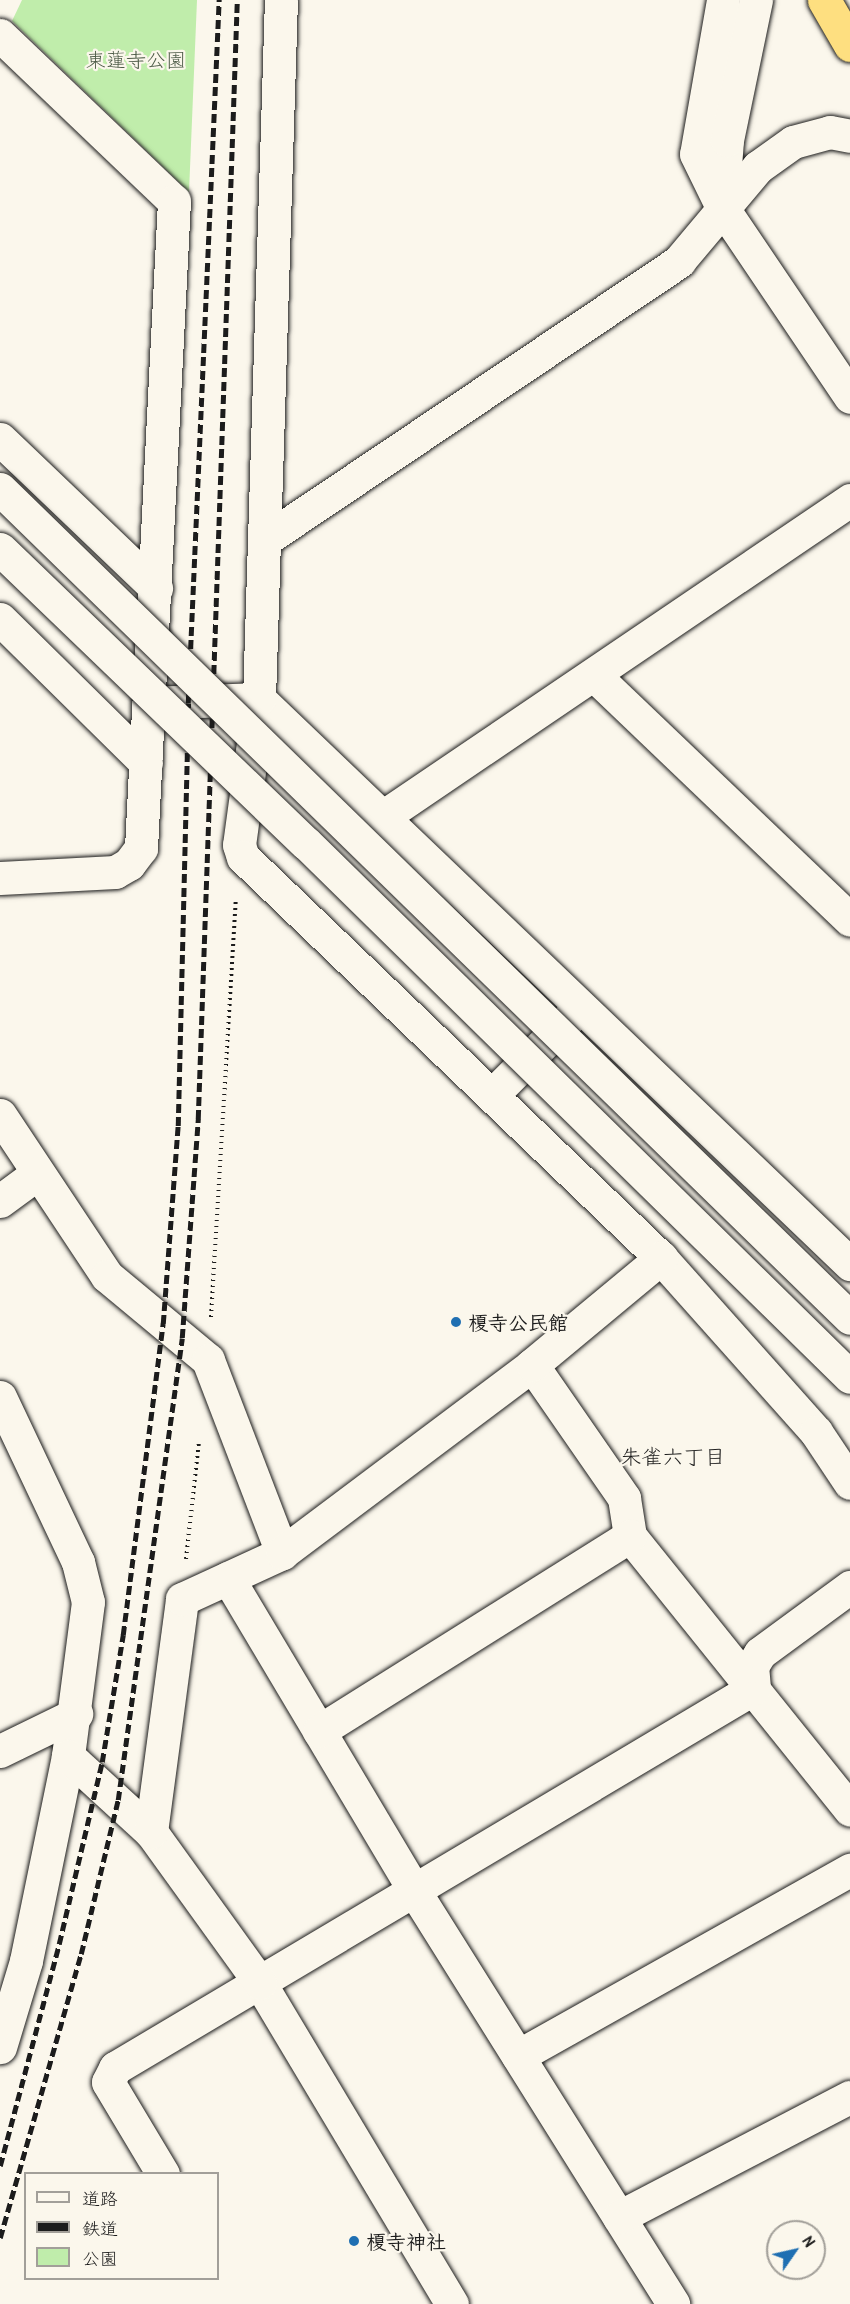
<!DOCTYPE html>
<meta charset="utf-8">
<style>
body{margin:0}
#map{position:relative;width:850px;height:2304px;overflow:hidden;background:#fbf7ec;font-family:"Patrick Hand","Klee One",sans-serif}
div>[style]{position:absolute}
.green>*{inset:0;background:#c0edab}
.path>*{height:4px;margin-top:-2px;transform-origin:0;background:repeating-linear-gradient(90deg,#1c1c1c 0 1.5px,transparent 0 6px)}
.roads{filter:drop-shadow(0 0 2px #1c1c1c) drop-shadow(0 0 2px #1c1c1c)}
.minor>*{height:33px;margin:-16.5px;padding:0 16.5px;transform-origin:16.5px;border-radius:16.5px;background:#fbf7ec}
.highway>*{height:33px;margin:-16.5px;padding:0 16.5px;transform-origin:16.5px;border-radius:16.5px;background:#fedf80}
.rail>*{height:4.5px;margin-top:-2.25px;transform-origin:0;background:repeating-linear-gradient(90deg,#1c1c1c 0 9px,transparent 0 13.5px)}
.bridges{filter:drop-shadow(0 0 2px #1c1c1c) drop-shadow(0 0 2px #1c1c1c)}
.minor-bridge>*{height:33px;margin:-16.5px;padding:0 16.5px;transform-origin:16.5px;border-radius:16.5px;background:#fbf7ec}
.dots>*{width:16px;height:16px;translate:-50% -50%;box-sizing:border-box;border:3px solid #fbf7ec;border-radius:50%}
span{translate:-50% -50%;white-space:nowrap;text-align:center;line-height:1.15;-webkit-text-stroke:4.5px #fbf7ec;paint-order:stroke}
.park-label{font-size:20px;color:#4d5b47}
.poi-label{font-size:20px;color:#1c1c1c;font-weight:700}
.left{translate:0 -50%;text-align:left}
.neighbourhood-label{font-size:21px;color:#1c1c1c}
.legend{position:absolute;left:24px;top:2172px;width:195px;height:108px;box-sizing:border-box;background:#fbf7ec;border:2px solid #a29f99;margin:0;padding:8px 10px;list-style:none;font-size:18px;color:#1c1c1c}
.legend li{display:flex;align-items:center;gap:12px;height:30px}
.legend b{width:30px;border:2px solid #a29f99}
.north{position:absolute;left:766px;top:2220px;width:60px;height:60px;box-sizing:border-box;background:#fbf7ec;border:2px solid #a29f99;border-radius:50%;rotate:56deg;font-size:16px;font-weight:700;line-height:24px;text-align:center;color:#1c1c1c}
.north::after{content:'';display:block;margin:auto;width:21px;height:27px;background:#1f6fb2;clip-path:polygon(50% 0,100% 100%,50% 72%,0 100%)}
</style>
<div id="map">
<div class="green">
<div style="clip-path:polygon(22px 0,197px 0,189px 192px,12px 21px)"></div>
</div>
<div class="path">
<div style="left:211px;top:1317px;width:419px;rotate:-86.6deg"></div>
<div style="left:186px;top:1559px;width:119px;rotate:-83.7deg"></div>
</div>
<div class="roads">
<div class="minor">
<div style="left:723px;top:0;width:156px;rotate:99.9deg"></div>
<div style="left:696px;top:154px;width:59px;rotate:63.9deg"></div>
<div style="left:722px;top:207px;width:229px;rotate:56deg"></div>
<div style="left:0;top:35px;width:240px;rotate:43.7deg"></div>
<div style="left:174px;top:201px;width:648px;rotate:92.92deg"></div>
<div style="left:141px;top:848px;width:20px;rotate:127deg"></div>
<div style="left:129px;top:864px;width:16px;rotate:150deg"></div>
<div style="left:115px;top:872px;width:115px;rotate:177deg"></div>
<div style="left:722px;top:205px;width:65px;rotate:-85.6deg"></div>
<div style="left:727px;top:140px;width:143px;rotate:-78.3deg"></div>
<div style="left:0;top:439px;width:216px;rotate:43.7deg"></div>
<div style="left:266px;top:539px;width:498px;rotate:-33.9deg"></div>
<div style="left:679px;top:261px;width:123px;rotate:-50deg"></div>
<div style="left:758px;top:167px;width:43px;rotate:-35.5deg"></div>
<div style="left:793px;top:142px;width:38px;rotate:-15deg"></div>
<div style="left:830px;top:132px;width:20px;rotate:11deg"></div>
<div style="left:0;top:619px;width:205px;rotate:44.6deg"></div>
<div style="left:594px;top:675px;width:354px;rotate:43.7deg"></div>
<div style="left:259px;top:699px;width:147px;rotate:97.8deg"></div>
<div style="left:239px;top:845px;width:13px;rotate:72deg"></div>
<div style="left:243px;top:857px;width:579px;rotate:43.81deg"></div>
<div style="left:661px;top:1258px;width:233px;rotate:48.3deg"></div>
<div style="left:816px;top:1432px;width:61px;rotate:56.3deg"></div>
<div style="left:259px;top:699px;width:818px;rotate:43.71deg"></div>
<div style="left:149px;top:703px;width:110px;rotate:-2.1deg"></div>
<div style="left:259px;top:699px;width:699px;rotate:-88.2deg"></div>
<div style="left:384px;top:816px;width:563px;rotate:-34.14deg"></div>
<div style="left:492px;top:1095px;width:120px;rotate:-45deg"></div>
<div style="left:0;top:1115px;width:193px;rotate:56.4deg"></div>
<div style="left:107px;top:1276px;width:131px;rotate:39.7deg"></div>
<div style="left:208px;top:1360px;width:207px;rotate:69deg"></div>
<div style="left:0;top:1201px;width:47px;rotate:-36.4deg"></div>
<div style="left:532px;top:1365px;width:162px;rotate:55.3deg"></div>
<div style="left:624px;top:1498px;width:38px;rotate:81deg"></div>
<div style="left:630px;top:1536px;width:351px;rotate:51.2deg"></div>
<div style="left:0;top:1397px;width:183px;rotate:64.7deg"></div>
<div style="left:78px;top:1562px;width:41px;rotate:76deg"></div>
<div style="left:88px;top:1602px;width:155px;rotate:97.4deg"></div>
<div style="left:68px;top:1756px;width:209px;rotate:101.6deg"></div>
<div style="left:26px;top:1961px;width:90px;rotate:106.8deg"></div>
<div style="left:228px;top:1578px;width:365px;rotate:59.2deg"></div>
<div style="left:415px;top:1892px;width:486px;rotate:57.9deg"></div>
<div style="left:319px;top:1731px;width:367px;rotate:-32.1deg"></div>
<div style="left:0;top:1751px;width:85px;rotate:-26deg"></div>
<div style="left:68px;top:1756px;width:113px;rotate:42.5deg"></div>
<div style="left:518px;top:2056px;width:381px;rotate:-29.3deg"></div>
<div style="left:163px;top:2174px;width:107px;rotate:-120.9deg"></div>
<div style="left:108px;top:2082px;width:16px;rotate:-63deg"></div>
<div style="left:115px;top:2068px;width:743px;rotate:-30.74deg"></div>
<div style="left:754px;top:1688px;width:22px;rotate:-95deg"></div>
<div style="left:752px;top:1666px;width:15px;rotate:-58deg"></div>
<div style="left:760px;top:1653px;width:112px;rotate:-36.3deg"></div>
<div style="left:619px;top:2217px;width:260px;rotate:-27.5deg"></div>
<div style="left:452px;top:2304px;width:374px;rotate:-120.9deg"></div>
<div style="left:260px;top:1983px;width:186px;rotate:-125.8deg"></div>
<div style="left:151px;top:1832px;width:235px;rotate:-82.4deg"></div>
<div style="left:182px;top:1599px;width:110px;rotate:-24.7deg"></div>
<div style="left:282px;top:1553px;width:313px;rotate:-36.9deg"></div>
<div style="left:532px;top:1365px;width:168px;rotate:-39.7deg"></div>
</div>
<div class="highway">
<div style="left:824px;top:0;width:52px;rotate:60deg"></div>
</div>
</div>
<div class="rail">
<div style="left:0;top:2166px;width:230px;rotate:-75.1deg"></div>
<div style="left:59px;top:1944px;width:187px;rotate:-76.7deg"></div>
<div style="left:102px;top:1762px;width:129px;rotate:-80.6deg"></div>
<div style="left:123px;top:1635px;width:314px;rotate:-82.7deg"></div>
<div style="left:163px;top:1324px;width:199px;rotate:-85.7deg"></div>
<div style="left:178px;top:1126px;width:423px;rotate:-88.6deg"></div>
<div style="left:188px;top:703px;width:704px;rotate:-87.48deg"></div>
<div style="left:0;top:2238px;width:295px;rotate:-74.1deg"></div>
<div style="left:81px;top:1954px;width:158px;rotate:-76.5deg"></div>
<div style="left:118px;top:1800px;width:466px;rotate:-82.1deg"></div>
<div style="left:182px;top:1338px;width:220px;rotate:-85.8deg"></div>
<div style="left:198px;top:1119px;width:1120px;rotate:-88deg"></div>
</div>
<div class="bridges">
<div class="minor-bridge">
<div style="left:0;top:489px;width:1187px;rotate:44.28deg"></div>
<div style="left:0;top:549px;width:424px;rotate:43.9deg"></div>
<div style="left:306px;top:843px;width:762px;rotate:44.47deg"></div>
</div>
</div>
<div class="dots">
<div style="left:456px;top:1322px;background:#1f6fb2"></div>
<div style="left:354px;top:2241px;background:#1f6fb2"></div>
</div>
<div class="park-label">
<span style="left:136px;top:59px">東蓮寺公園</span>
</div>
<div class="poi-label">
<span class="left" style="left:468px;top:1322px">榎寺公民館</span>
<span class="left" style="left:366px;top:2241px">榎寺神社</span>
</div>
<div class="neighbourhood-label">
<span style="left:673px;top:1457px">朱雀六丁目</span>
</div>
<ul class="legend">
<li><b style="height:8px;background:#fbf7ec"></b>道路</li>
<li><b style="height:8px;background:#1c1c1c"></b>鉄道</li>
<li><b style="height:16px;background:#c0edab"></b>公園</li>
</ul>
<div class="north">N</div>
</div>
